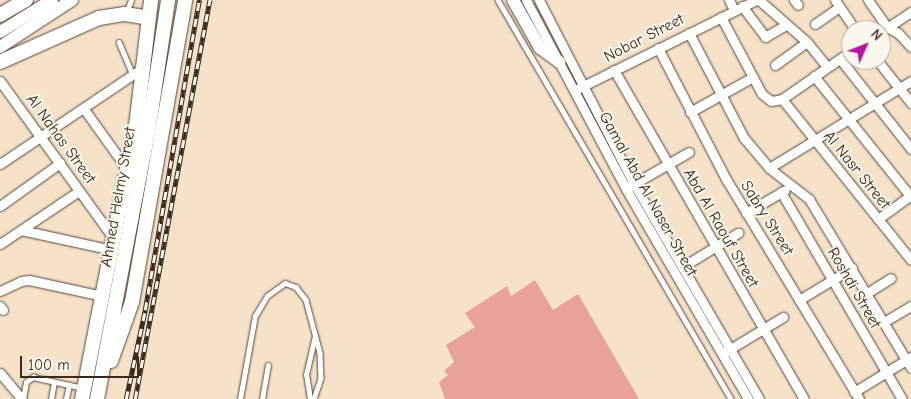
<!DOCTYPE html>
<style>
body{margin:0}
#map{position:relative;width:911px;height:399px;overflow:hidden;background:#f6e2c9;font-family:"Comic Neue",sans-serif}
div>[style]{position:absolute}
.building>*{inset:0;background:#e9a299}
.roads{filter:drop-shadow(0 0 1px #574638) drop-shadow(0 0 1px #574638)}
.service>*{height:4.5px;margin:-2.25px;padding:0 2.25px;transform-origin:2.25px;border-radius:2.25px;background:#fff}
.minor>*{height:9px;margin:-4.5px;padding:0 4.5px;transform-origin:4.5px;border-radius:4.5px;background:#fff}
.secondary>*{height:12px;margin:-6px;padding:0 6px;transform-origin:6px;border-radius:6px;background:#fff}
.primary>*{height:14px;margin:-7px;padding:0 7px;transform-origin:7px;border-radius:7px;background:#fff}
.rail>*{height:4.5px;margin-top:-2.25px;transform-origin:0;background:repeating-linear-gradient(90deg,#fbf7ec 0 8px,#3b2a1e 0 16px);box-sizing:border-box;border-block:1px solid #3b2a1e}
span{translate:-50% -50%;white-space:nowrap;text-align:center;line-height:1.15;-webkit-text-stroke:4px #fbf7ec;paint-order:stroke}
.street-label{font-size:16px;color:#3b2a1e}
.north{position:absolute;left:841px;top:20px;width:50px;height:50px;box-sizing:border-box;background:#fbf7ec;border:1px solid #aea59a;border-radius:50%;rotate:46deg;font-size:14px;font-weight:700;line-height:20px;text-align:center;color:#3b2a1e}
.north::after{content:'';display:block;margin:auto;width:18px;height:22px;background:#b5179e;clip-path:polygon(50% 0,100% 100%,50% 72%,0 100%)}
.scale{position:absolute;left:20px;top:356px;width:119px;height:22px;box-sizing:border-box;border:2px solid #3b2a1e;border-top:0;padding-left:6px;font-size:15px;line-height:18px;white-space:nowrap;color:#3b2a1e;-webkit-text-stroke:4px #fbf7ec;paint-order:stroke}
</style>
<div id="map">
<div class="building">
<div style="clip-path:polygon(535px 280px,553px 310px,578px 294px,639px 399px,445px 399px,439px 382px,448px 375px,444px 371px,454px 362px,446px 345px,475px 327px,465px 313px,507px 286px,511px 296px)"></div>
</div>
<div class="roads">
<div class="service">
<div style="left:498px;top:0;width:462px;rotate:59.7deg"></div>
<div style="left:126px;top:13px;width:14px;rotate:-69deg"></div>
<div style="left:119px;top:42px;width:36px;rotate:67deg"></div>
<div style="left:23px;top:399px;width:17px;rotate:-80deg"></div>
<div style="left:26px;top:382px;width:9px;rotate:-36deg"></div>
<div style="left:33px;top:377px;width:51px;rotate:12.4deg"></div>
<div style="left:51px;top:399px;width:17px;rotate:-80deg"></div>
<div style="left:66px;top:399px;width:14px;rotate:-78deg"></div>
<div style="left:240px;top:399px;width:84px;rotate:-79.8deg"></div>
<div style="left:255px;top:316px;width:23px;rotate:-59deg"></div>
<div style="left:267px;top:296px;width:22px;rotate:-36deg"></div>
<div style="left:285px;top:283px;width:12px;rotate:20deg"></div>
<div style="left:296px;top:287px;width:16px;rotate:52deg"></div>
<div style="left:306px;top:300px;width:55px;rotate:75.2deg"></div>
<div style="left:320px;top:353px;width:25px;rotate:88deg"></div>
<div style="left:321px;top:378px;width:22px;rotate:108deg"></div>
<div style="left:262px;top:399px;width:34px;rotate:-80deg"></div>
<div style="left:310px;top:399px;width:24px;rotate:-99deg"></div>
<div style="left:306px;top:375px;width:40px;rotate:-77deg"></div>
</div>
<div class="minor">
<div style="left:526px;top:0;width:214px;rotate:62.1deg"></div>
<div style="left:626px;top:189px;width:243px;rotate:59.8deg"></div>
<div style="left:539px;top:0;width:207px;rotate:62.7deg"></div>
<div style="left:634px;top:184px;width:249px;rotate:59.8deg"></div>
<div style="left:729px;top:0;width:11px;rotate:63deg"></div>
<div style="left:759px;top:0;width:64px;rotate:41.2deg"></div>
<div style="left:807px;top:42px;width:32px;rotate:51deg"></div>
<div style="left:794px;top:0;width:6px;rotate:51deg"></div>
<div style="left:835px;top:0;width:36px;rotate:56deg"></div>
<div style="left:868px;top:0;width:33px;rotate:55deg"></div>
<div style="left:887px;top:27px;width:13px;rotate:29deg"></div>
<div style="left:898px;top:33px;width:19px;rotate:47deg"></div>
<div style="left:742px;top:6px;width:39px;rotate:53deg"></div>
<div style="left:765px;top:37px;width:24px;rotate:-30deg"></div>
<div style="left:721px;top:17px;width:87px;rotate:62deg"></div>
<div style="left:762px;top:94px;width:11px;rotate:38deg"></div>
<div style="left:771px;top:101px;width:11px;rotate:-10deg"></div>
<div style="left:782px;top:99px;width:84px;rotate:-34.8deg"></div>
<div style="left:815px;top:24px;width:29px;rotate:-35deg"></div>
<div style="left:881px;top:32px;width:36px;rotate:-34deg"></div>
<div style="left:689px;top:33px;width:119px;rotate:62.4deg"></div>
<div style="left:744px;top:138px;width:39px;rotate:50deg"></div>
<div style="left:769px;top:168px;width:51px;rotate:37.8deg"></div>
<div style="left:809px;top:199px;width:197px;rotate:58.9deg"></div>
<div style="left:658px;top:48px;width:148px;rotate:62.6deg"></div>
<div style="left:726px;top:179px;width:257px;rotate:58.8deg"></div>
<div style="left:840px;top:59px;width:115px;rotate:51.7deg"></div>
<div style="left:877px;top:60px;width:55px;rotate:51.7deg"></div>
<div style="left:775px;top:65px;width:39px;rotate:-36deg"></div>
<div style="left:614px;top:70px;width:380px;rotate:60deg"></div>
<div style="left:814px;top:76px;width:155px;rotate:51.3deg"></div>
<div style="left:0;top:81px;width:195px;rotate:54.2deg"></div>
<div style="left:579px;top:88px;width:198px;rotate:-26.4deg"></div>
<div style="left:782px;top:99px;width:206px;rotate:51.3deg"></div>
<div style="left:84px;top:109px;width:74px;rotate:54.4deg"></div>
<div style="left:690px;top:112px;width:72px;rotate:-29.1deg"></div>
<div style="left:0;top:164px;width:174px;rotate:-34deg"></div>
<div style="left:769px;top:168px;width:167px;rotate:-31.5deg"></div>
<div style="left:630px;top:186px;width:68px;rotate:-30deg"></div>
<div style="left:781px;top:192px;width:240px;rotate:59.7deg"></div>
<div style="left:0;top:206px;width:74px;rotate:-35.6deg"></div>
<div style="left:746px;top:213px;width:45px;rotate:-30.5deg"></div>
<div style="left:878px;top:219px;width:41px;rotate:-36deg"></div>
<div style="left:21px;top:230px;width:93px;rotate:12.4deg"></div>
<div style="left:0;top:244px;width:95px;rotate:-33.9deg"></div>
<div style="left:682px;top:267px;width:66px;rotate:-31.3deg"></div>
<div style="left:0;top:291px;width:23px;rotate:-25deg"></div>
<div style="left:21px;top:281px;width:8px;rotate:-7deg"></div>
<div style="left:29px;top:280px;width:76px;rotate:12.2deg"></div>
<div style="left:867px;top:293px;width:28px;rotate:-32deg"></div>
<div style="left:799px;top:300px;width:62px;rotate:-31.1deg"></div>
<div style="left:0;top:306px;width:5px;rotate:53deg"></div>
<div style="left:884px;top:322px;width:31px;rotate:-31deg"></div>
<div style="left:725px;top:352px;width:68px;rotate:-31.1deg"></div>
<div style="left:0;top:373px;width:34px;rotate:50deg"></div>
<div style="left:854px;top:392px;width:67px;rotate:-31.6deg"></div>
</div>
<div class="secondary">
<div style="left:513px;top:0;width:55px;rotate:60.6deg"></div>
<div style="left:540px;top:48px;width:24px;rotate:36deg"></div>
<div style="left:0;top:32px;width:61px;rotate:-31.6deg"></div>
<div style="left:0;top:47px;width:86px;rotate:-33.1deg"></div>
</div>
<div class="primary">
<div style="left:0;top:15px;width:30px;rotate:-30deg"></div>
<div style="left:0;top:62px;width:108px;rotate:-24deg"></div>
<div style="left:99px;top:18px;width:26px;rotate:-9deg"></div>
<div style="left:125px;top:14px;width:24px;rotate:9deg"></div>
<div style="left:111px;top:361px;width:63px;rotate:-70.4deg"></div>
<div style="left:132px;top:302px;width:307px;rotate:-80deg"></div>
<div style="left:82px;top:399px;width:286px;rotate:-78.9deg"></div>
<div style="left:137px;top:118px;width:119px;rotate:-83.2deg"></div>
<div style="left:97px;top:399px;width:278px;rotate:-79.2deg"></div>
<div style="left:149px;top:126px;width:127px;rotate:-81.4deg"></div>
</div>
</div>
<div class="rail">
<div style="left:126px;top:399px;width:91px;rotate:-77.9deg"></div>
<div style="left:145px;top:310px;width:315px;rotate:-80.1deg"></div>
<div style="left:135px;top:399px;width:406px;rotate:-79.4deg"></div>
</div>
<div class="street-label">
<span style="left:644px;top:38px;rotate:-27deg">Nobar Street</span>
<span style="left:61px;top:139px;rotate:54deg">Al Nahas Street</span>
<span style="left:857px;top:170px;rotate:51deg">Al Nasr Street</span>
<span style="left:648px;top:194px;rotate:61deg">Gamal Abd Al Naser Street</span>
<span style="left:118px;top:197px;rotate:-80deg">Ahmed Helmy Street</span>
<span style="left:767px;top:218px;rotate:58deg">Sabry Street</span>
<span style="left:721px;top:228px;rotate:60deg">Abd Al Raouf Street</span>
<span style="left:854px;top:288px;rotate:60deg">Roshdi Street</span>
</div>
<div class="north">N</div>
<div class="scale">100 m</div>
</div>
